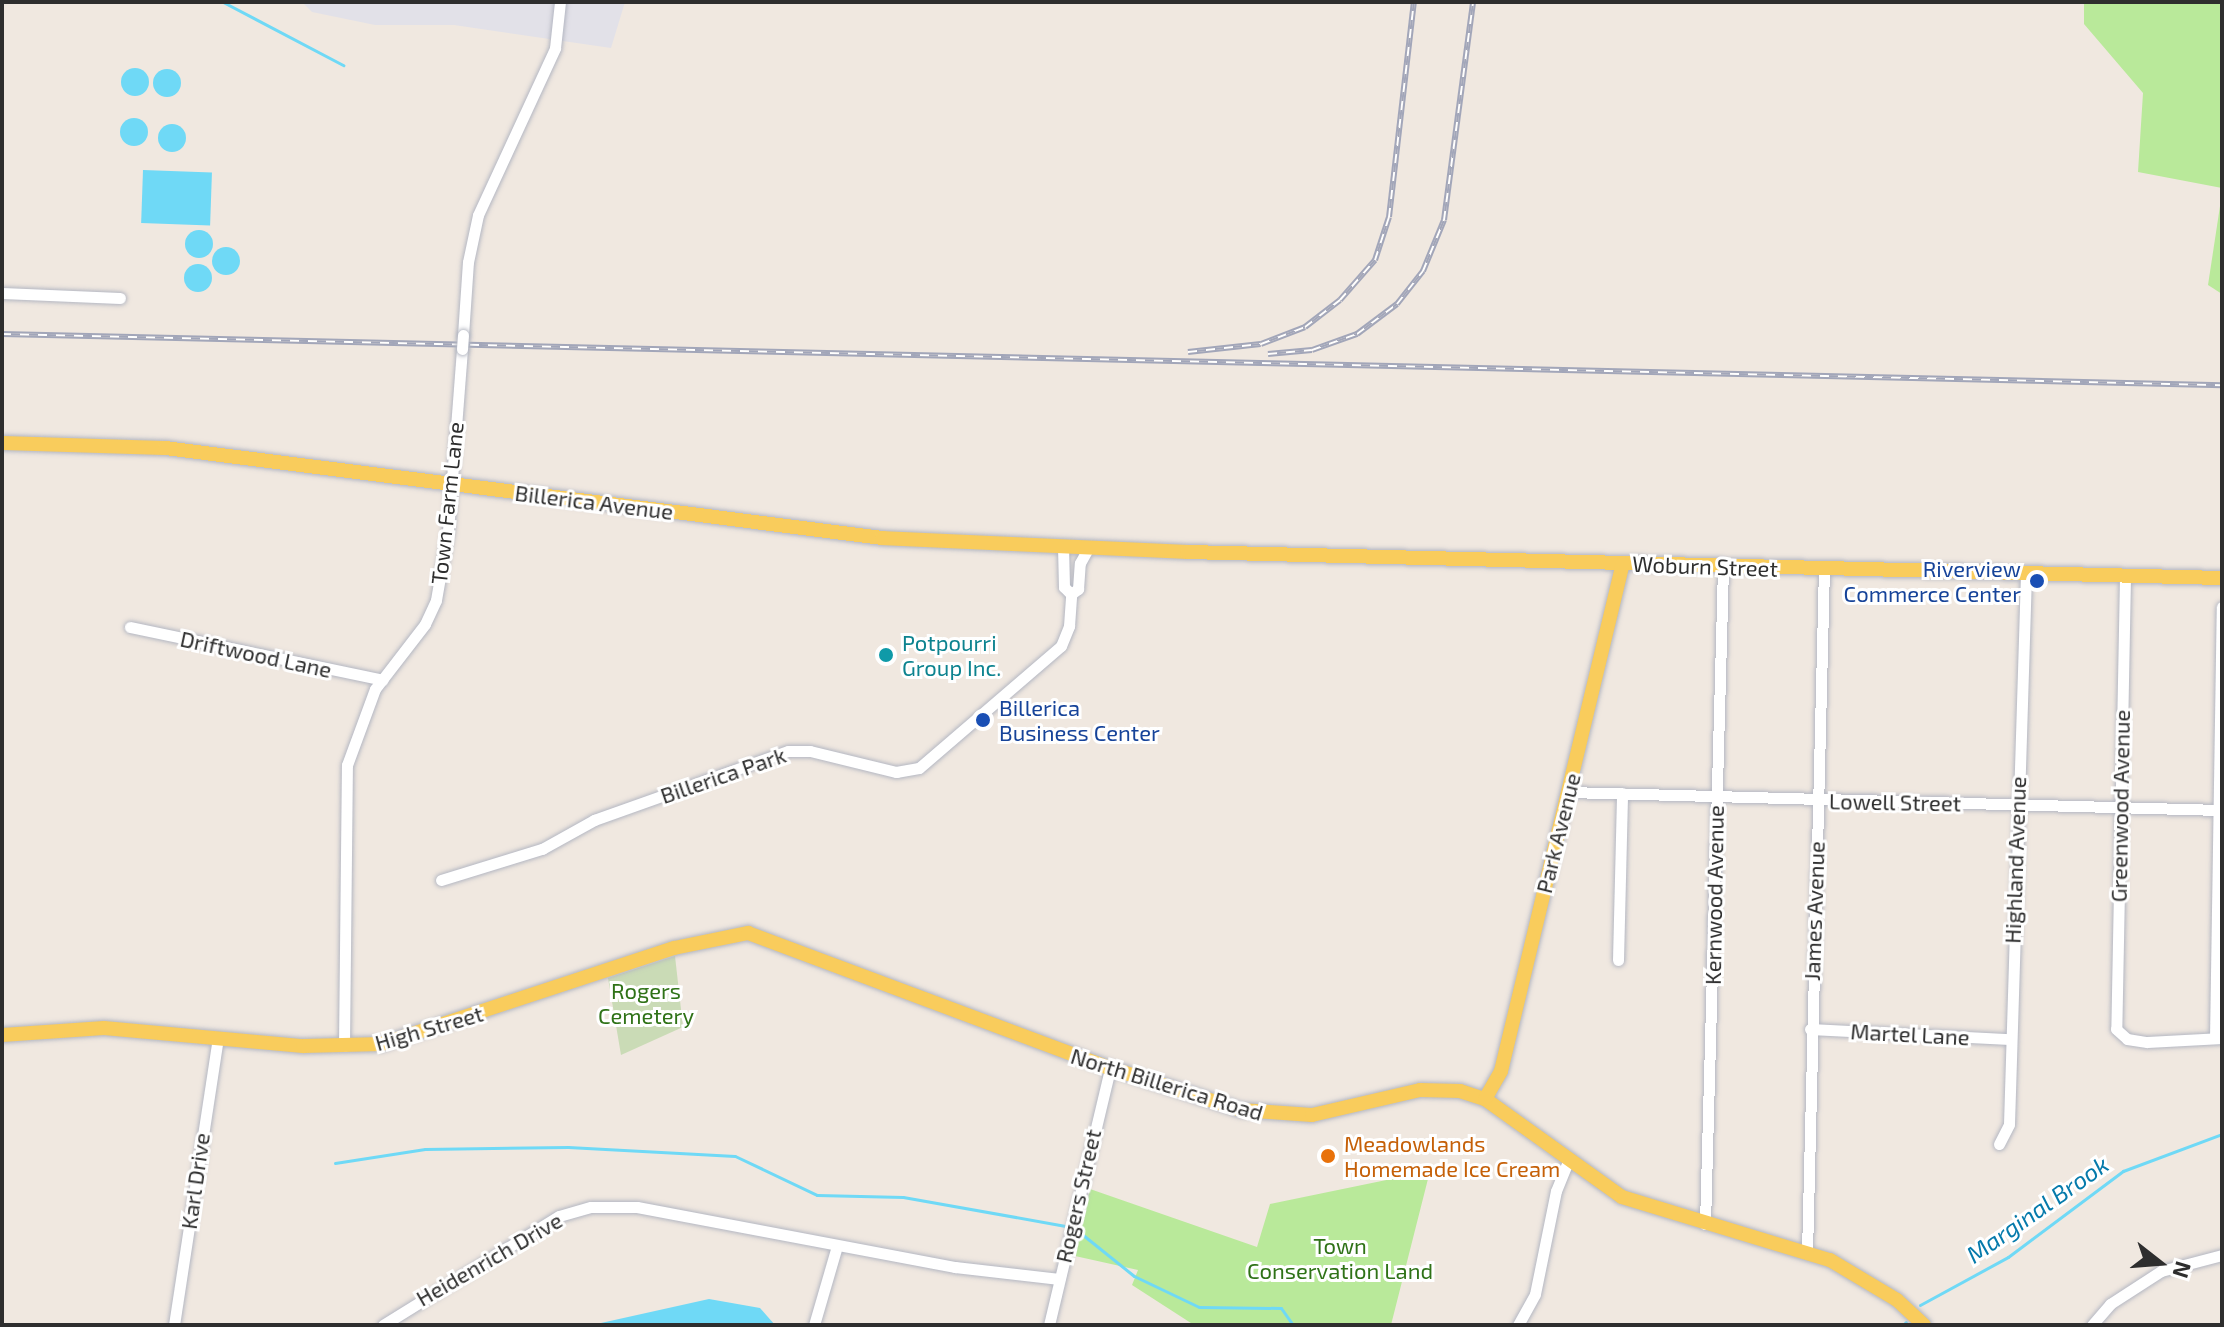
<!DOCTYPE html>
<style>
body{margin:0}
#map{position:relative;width:2224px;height:1327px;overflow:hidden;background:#f0e8e0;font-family:"Exo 2",sans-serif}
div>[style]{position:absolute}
.industrial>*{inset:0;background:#e2e1e8}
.green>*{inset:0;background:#b9e99a}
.cemetery>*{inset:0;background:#cadbb6}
.water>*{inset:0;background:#6fd9f6;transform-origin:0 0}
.round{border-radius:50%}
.stream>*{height:3px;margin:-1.5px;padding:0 1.5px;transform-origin:1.5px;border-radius:1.5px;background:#6fd9f6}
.roads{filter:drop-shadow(0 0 2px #b4b7c2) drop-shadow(0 0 2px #b4b7c2)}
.minor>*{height:11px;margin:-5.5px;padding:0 5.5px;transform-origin:5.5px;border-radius:5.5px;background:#fff}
.major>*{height:14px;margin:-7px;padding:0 7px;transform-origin:7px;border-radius:7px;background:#f9cc5c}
.rail>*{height:6px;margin-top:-3px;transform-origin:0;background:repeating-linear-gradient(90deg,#fff 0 9px,#a2a6b9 0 18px);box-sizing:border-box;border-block:2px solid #a2a6b9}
.bridges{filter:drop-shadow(0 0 2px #b4b7c2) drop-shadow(0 0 2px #b4b7c2)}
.minor-bridge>*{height:11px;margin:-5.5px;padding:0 5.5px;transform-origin:5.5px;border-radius:5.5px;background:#fff}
.dots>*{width:22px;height:22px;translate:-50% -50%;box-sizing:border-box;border:4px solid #fff;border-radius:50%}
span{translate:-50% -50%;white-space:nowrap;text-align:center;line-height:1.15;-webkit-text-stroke:6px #fff;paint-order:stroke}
.street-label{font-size:22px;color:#2e2e2e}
.transit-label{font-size:22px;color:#164399}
.right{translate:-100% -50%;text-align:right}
.left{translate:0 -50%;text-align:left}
.culture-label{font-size:22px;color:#0d838f}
.park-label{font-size:22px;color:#2f7217}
.food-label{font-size:22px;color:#c56008}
.water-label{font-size:24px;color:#057aab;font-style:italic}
.frame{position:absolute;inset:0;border:4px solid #2e2e2e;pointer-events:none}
.north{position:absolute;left:2120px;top:1223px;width:80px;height:80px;-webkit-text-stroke:6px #fff;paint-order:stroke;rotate:107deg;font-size:22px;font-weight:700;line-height:32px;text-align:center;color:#2e2e2e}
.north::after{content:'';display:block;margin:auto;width:28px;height:36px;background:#2e2e2e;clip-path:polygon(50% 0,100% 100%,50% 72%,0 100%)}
</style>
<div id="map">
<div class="industrial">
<div style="clip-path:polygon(302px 2px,625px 2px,611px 48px,454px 25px,375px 25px,312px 12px)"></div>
</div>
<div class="green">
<div style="clip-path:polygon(2084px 2px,2222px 2px,2222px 188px,2138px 172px,2143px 93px,2084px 24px)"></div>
<div style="clip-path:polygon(2222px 193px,2222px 294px,2208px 285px)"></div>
<div style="clip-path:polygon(1430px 1171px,1391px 1325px,1194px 1325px,1132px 1285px,1138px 1270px,1075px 1256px,1090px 1189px,1257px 1247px,1270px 1204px)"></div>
</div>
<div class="cemetery">
<div style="clip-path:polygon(675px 956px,683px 1027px,621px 1055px,608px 978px)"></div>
</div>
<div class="water">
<div class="round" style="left:121px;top:68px;width:28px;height:28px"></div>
<div class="round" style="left:153px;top:69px;width:28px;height:28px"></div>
<div class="round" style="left:120px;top:118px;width:28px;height:28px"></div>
<div class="round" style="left:158px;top:124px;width:28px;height:28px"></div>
<div style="left:143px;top:170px;width:69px;height:53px;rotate:2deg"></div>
<div class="round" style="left:185px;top:230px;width:28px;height:28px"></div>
<div class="round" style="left:212px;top:247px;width:28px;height:28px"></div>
<div class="round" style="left:184px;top:264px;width:28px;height:28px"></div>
<div style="clip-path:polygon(709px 1299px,760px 1308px,775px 1325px,592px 1325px)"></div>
</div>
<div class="stream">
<div style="left:223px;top:2px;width:136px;rotate:27.7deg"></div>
<div style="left:335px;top:1163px;width:91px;rotate:-8.8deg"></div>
<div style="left:425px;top:1149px;width:143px;rotate:-0.8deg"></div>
<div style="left:568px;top:1147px;width:167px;rotate:3.1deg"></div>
<div style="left:735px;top:1156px;width:91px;rotate:25.4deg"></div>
<div style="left:817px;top:1195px;width:86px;rotate:1.3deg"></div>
<div style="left:903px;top:1197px;width:165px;rotate:10.1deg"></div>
<div style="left:1083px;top:1235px;width:65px;rotate:38.8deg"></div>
<div style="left:1134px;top:1276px;width:72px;rotate:25.5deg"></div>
<div style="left:1199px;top:1307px;width:82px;rotate:0.7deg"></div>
<div style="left:1281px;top:1308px;width:21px;rotate:55deg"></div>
<div style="left:1920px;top:1305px;width:100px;rotate:-28.6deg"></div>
<div style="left:2008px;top:1257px;width:144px;rotate:-36.8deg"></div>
<div style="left:2123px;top:1171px;width:106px;rotate:-20.5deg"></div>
<div style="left:1903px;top:1325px;width:4px;rotate:-45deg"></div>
</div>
<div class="roads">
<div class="minor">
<div style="left:2px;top:293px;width:118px;rotate:2.4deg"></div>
<div style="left:463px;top:335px;width:73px;rotate:-86.1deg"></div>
<div style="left:468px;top:262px;width:48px;rotate:-78deg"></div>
<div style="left:478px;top:215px;width:184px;rotate:-65.2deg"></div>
<div style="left:555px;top:48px;width:46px;rotate:-83.8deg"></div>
<div style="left:2125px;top:577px;width:452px;rotate:91.1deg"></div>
<div style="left:2116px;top:1029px;width:15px;rotate:42deg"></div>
<div style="left:2127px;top:1039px;width:20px;rotate:9deg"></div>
<div style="left:2147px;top:1042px;width:75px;rotate:-3.1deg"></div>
<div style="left:1071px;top:594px;width:9px;rotate:-36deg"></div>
<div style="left:1078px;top:589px;width:26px;rotate:-86deg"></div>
<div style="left:1080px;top:563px;width:18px;rotate:-61deg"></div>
<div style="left:130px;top:627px;width:258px;rotate:11.8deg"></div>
<div style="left:1568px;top:792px;width:654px;rotate:1.58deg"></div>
<div style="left:441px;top:880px;width:106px;rotate:-17.1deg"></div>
<div style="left:542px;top:849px;width:60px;rotate:-29.1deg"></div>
<div style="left:594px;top:820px;width:206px;rotate:-19.6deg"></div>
<div style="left:788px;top:751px;width:22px"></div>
<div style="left:810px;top:751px;width:89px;rotate:13.7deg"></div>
<div style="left:896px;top:772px;width:23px;rotate:-10deg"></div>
<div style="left:919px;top:768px;width:187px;rotate:-40.7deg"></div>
<div style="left:1061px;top:646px;width:22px;rotate:-68deg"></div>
<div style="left:1069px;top:626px;width:32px;rotate:-86deg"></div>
<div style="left:1071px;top:594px;width:10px;rotate:-135deg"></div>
<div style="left:1064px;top:587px;width:41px;rotate:-91.4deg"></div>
<div style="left:1618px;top:960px;width:167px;rotate:-88.6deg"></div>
<div style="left:1810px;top:1029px;width:200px;rotate:2.9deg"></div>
<div style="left:2215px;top:1038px;width:431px;rotate:-89.1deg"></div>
<div style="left:344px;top:1046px;width:281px;rotate:-89.4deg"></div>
<div style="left:347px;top:765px;width:81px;rotate:-69.8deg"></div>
<div style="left:375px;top:689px;width:82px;rotate:-52.4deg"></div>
<div style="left:425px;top:624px;width:26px;rotate:-65deg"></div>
<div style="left:436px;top:600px;width:70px;rotate:-80.1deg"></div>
<div style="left:448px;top:531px;width:183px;rotate:-85.6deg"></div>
<div style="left:1999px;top:1144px;width:22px;rotate:-63deg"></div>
<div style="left:2009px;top:1124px;width:550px;rotate:-88.23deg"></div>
<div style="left:1705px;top:1224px;width:658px;rotate:-88.43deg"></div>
<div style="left:1807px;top:1253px;width:684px;rotate:-88.58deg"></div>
<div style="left:174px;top:1325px;width:290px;rotate:-81.3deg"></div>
<div style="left:383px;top:1325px;width:207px;rotate:-31.8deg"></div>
<div style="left:559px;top:1216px;width:33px;rotate:-16deg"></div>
<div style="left:591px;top:1207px;width:46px"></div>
<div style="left:637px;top:1207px;width:324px;rotate:10.7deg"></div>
<div style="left:955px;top:1267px;width:105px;rotate:6.6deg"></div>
<div style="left:814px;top:1325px;width:82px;rotate:-73.8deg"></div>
<div style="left:1049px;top:1325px;width:264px;rotate:-76.6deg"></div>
<div style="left:1518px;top:1325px;width:35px;rotate:-61deg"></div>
<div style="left:1535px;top:1294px;width:105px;rotate:-78.5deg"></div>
<div style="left:1556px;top:1191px;width:32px;rotate:-68deg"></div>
<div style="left:2092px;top:1325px;width:28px;rotate:-49deg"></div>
<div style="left:2110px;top:1304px;width:61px;rotate:-32.9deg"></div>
<div style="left:2161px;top:1271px;width:63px;rotate:-14.7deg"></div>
</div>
<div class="major">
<div style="left:2px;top:443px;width:163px;rotate:1.8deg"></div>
<div style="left:165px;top:448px;width:723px;rotate:7.15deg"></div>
<div style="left:882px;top:538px;width:305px;rotate:2.6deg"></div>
<div style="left:1187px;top:552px;width:1035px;rotate:1.44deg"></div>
<div style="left:2px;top:1035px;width:102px;rotate:-3.9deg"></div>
<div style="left:104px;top:1028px;width:200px;rotate:5.2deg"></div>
<div style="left:303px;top:1046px;width:79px;rotate:-1.5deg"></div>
<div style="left:382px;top:1044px;width:307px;rotate:-18.2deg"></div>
<div style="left:674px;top:948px;width:76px;rotate:-11.5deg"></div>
<div style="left:748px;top:933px;width:386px;rotate:20.5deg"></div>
<div style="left:1110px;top:1068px;width:138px;rotate:17.8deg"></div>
<div style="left:1241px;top:1110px;width:71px;rotate:4deg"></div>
<div style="left:1312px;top:1115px;width:111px;rotate:-13deg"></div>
<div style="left:1420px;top:1090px;width:40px;rotate:1.4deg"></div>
<div style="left:1460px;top:1091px;width:26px;rotate:18deg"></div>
<div style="left:1485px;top:1099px;width:168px;rotate:35.6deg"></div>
<div style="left:1622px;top:1197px;width:217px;rotate:16.9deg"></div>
<div style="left:1830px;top:1260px;width:78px;rotate:30.8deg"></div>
<div style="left:1897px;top:1300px;width:37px;rotate:43deg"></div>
<div style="left:1485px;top:1099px;width:32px;rotate:-60deg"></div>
<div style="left:1501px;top:1071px;width:522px;rotate:-76.5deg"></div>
</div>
</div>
<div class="rail">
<div style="left:2px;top:334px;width:2221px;rotate:1.32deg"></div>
<div style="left:1188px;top:352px;width:73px;rotate:-6.3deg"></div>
<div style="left:1261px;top:344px;width:47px;rotate:-21.1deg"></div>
<div style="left:1305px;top:327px;width:44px;rotate:-37.6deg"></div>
<div style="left:1340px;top:300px;width:53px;rotate:-48.8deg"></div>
<div style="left:1375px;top:260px;width:45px;rotate:-72deg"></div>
<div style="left:1389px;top:217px;width:216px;rotate:-83.4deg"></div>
<div style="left:1268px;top:354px;width:44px;rotate:-5.2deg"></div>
<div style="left:1312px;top:350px;width:48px;rotate:-19.6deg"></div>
<div style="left:1357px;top:334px;width:50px;rotate:-36.9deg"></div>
<div style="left:1397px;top:304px;width:42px;rotate:-51.8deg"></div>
<div style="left:1423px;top:271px;width:55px;rotate:-67.6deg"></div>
<div style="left:1444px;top:220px;width:220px;rotate:-82.4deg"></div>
</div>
<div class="bridges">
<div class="minor-bridge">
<div style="left:462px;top:349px;width:14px;rotate:-86deg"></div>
</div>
</div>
<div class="dots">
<div style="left:2037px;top:581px;background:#1a4fb4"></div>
<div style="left:886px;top:655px;background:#0f9aa8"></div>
<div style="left:983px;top:720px;background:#1a4fb4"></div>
<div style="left:1328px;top:1156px;background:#e8710a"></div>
</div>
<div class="street-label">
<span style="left:594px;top:502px;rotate:7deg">Billerica Avenue</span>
<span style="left:447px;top:503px;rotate:-84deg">Town Farm Lane</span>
<span style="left:1705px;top:566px;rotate:2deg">Woburn Street</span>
<span style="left:256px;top:654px;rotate:12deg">Driftwood Lane</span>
<span style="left:723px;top:775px;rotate:-19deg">Billerica Park</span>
<span style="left:1895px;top:802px;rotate:1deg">Lowell Street</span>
<span style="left:2120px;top:806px;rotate:-89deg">Greenwood Avenue</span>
<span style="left:1558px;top:833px;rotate:-76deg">Park Avenue</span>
<span style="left:2015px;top:860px;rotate:-88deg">Highland Avenue</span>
<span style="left:1714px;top:895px;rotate:-89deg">Kernwood Avenue</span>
<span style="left:1814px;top:911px;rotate:-88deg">James Avenue</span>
<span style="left:429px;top:1028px;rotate:-16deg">High Street</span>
<span style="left:1910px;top:1034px;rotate:3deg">Martel Lane</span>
<span style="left:1167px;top:1084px;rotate:17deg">North Billerica Road</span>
<span style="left:195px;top:1181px;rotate:-82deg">Karl Drive</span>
<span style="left:1078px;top:1196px;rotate:-77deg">Rogers Street</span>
<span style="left:489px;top:1259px;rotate:-30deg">Heidenrich Drive</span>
</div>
<div class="transit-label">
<span class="right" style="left:2021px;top:581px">Riverview<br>Commerce Center</span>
<span class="left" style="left:999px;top:720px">Billerica<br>Business Center</span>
</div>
<div class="culture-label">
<span class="left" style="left:902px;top:655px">Potpourri<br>Group Inc.</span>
</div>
<div class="park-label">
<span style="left:646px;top:1003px">Rogers<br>Cemetery</span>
<span style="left:1340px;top:1258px">Town<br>Conservation Land</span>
</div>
<div class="food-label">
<span class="left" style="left:1344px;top:1156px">Meadowlands<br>Homemade Ice Cream</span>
</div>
<div class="water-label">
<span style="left:2037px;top:1209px;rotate:-35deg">Marginal Brook</span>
</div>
<div class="frame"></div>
<div class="north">N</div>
</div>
